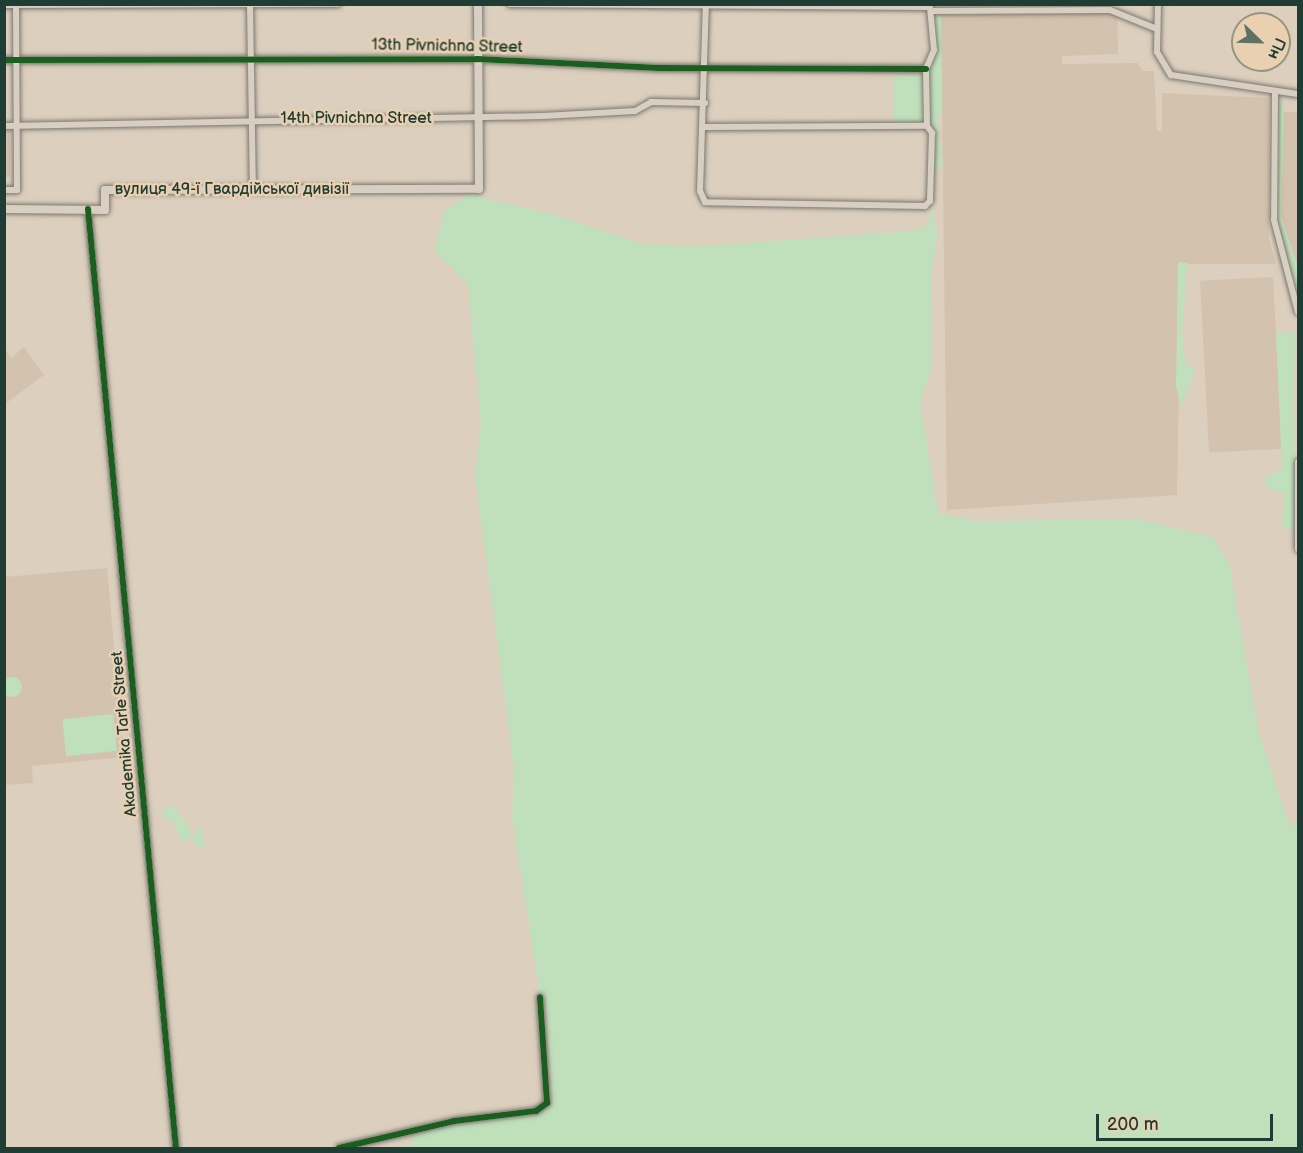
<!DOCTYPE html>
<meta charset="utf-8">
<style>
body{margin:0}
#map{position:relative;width:1303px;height:1153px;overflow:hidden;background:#dccfbe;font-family:"Balsamiq Sans",sans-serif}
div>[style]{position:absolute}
.built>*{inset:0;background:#d3c2ad;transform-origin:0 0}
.green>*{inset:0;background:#bfe0bb;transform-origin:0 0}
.round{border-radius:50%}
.roads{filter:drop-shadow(0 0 2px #7a7970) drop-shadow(0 0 2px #7a7970)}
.street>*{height:6px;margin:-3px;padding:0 3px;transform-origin:3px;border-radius:3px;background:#d8cec2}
.secondary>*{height:8px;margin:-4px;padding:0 4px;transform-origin:4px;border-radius:4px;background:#d8cec2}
.cycleway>*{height:6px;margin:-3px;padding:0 3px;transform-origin:3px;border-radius:3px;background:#1b5e20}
span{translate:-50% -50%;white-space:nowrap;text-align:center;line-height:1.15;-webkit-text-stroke:5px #e9d0b1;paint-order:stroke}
.street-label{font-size:16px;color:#1f3d34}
.frame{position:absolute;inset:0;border:6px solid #1f3d34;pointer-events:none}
.north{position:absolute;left:1231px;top:12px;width:60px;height:60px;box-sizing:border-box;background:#e9d0b1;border:2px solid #98957f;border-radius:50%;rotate:113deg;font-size:16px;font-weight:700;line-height:24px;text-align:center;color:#1f3d34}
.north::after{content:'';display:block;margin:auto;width:21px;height:27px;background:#617064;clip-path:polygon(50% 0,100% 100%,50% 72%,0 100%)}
.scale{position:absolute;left:1096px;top:1114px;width:177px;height:27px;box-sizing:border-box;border:3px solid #1f3d34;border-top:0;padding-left:8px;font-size:18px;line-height:21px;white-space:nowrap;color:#1f3d34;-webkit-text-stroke:4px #e9d0b1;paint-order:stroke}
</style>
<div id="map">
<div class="built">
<div style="clip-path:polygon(1117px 13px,1118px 54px,1062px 56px,1062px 64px,1138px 63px,1142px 71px,1154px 71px,1157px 131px,1162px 131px,1162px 93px,1269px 98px,1269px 239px,1276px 264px,1181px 264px,1177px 495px,947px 510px,941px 15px)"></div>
<div style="clip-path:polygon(1284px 112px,1298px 112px,1298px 267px,1281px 217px)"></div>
<div style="left:4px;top:130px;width:6px;height:47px"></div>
<div style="left:1273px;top:277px;width:172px;height:73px;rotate:87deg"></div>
<div style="clip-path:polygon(24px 347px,44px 375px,5px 404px,5px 349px,11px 358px)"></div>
<div style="clip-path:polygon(107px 568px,124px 757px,32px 766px,33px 783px,5px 785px,5px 577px)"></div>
</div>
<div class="green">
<div style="clip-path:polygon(941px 15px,942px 115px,937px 116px,943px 167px,934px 168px,927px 73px,936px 58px,934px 19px)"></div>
<div style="left:894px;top:76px;width:30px;height:47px"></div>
<div style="clip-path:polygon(1278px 104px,1284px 104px,1281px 217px,1298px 267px,1298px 292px,1277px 216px)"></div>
<div style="clip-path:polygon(467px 194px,556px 215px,643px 244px,704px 246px,913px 231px,927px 225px,932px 207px,937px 235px,931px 276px,932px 366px,920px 402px,938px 513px,976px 521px,1139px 519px,1212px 537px,1229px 562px,1258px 729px,1291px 830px,1298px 818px,1298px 1148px,391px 1148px,411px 1145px,414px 1136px,452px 1126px,537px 1114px,553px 1096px,545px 997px,540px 997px,512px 816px,514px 769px,475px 475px,481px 424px,468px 284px,435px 251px,443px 213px)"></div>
<div style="clip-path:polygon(1178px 262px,1187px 263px,1182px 335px,1186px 365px,1195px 370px,1181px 407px,1176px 385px)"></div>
<div style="clip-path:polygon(1295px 332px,1294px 389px,1295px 530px,1282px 527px,1285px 494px,1267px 489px,1265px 477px,1282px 470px,1276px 333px)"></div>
<div class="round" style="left:2px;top:677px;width:20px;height:20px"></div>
<div style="left:113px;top:714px;width:37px;height:51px;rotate:84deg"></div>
<div style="clip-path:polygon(172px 805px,189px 827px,191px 838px,182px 844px,174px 822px,164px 817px,164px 809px)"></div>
<div style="clip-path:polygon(196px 828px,202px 829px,204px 850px,193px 842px)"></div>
</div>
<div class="roads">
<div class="street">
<div style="left:250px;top:4px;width:185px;rotate:89.1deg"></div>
<div style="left:510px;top:4px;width:419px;rotate:0.4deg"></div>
<div style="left:1158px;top:4px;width:48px;rotate:91.2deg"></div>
<div style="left:1157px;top:52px;width:27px;rotate:59deg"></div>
<div style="left:1171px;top:75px;width:128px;rotate:8.5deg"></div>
<div style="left:4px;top:5px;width:334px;rotate:-0.2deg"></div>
<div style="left:931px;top:11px;width:179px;rotate:-0.3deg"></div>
<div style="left:1110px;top:10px;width:51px;rotate:22deg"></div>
<div style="left:4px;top:60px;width:473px;rotate:-0.1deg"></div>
<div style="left:477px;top:59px;width:182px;rotate:2.8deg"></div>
<div style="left:659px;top:68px;width:267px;rotate:0.2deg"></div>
<div style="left:1275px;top:91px;width:129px;rotate:90.4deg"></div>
<div style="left:1274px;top:220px;width:95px;rotate:75.4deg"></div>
<div style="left:4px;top:126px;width:539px;rotate:-1.06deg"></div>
<div style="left:543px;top:116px;width:92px;rotate:-3.1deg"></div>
<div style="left:635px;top:111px;width:18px;rotate:-29deg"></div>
<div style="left:651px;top:102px;width:54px;rotate:1.1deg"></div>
<div style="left:927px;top:126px;width:57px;rotate:-91deg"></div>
<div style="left:926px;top:69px;width:21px;rotate:-67deg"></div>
<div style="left:934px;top:50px;width:42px;rotate:-95.4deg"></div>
<div style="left:704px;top:127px;width:223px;rotate:-0.3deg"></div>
<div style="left:927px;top:126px;width:9px;rotate:54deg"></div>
<div style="left:932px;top:133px;width:68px;rotate:91.7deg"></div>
<div style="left:930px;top:201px;width:7px;rotate:135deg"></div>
<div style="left:925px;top:206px;width:220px;rotate:-179deg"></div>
<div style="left:705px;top:202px;width:12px;rotate:-114deg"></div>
<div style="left:700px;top:191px;width:187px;rotate:-88.2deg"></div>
<div style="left:4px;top:190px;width:13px"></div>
<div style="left:17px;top:190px;width:186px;rotate:-90.3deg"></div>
<div style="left:88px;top:209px;width:943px;rotate:84.65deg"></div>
<div style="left:1298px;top:462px;width:87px;rotate:90deg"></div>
<div style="left:339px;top:1148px;width:118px;rotate:-13.2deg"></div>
<div style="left:454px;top:1121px;width:83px;rotate:-7deg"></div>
<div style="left:536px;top:1111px;width:14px;rotate:-36deg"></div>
<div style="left:547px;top:1103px;width:106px;rotate:-93.8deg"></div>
</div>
<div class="secondary">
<div style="left:4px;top:209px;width:101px;rotate:0.6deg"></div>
<div style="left:105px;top:210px;width:20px;rotate:-90deg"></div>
<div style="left:105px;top:190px;width:374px;rotate:-0.2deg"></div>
<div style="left:479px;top:189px;width:185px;rotate:-90.3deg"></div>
</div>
</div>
<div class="cycleway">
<div style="left:4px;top:60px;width:473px;rotate:-0.1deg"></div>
<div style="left:477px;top:59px;width:182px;rotate:2.8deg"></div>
<div style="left:659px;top:68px;width:267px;rotate:0.2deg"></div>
<div style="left:88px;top:209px;width:943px;rotate:84.65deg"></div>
<div style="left:339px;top:1148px;width:118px;rotate:-13.2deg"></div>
<div style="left:454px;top:1121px;width:83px;rotate:-7deg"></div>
<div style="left:536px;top:1111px;width:14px;rotate:-36deg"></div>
<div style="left:547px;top:1103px;width:106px;rotate:-93.8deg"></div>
</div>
<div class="street-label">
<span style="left:447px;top:47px;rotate:1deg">13th Pivnichna Street</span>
<span style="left:356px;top:119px">14th Pivnichna Street</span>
<span style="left:232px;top:190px">вулиця 49-ї Гвардійської дивізії</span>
<span style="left:125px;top:734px;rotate:-95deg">Akademika Tarle Street</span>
</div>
<div class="frame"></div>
<div class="north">Пн</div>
<div class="scale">200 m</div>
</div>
